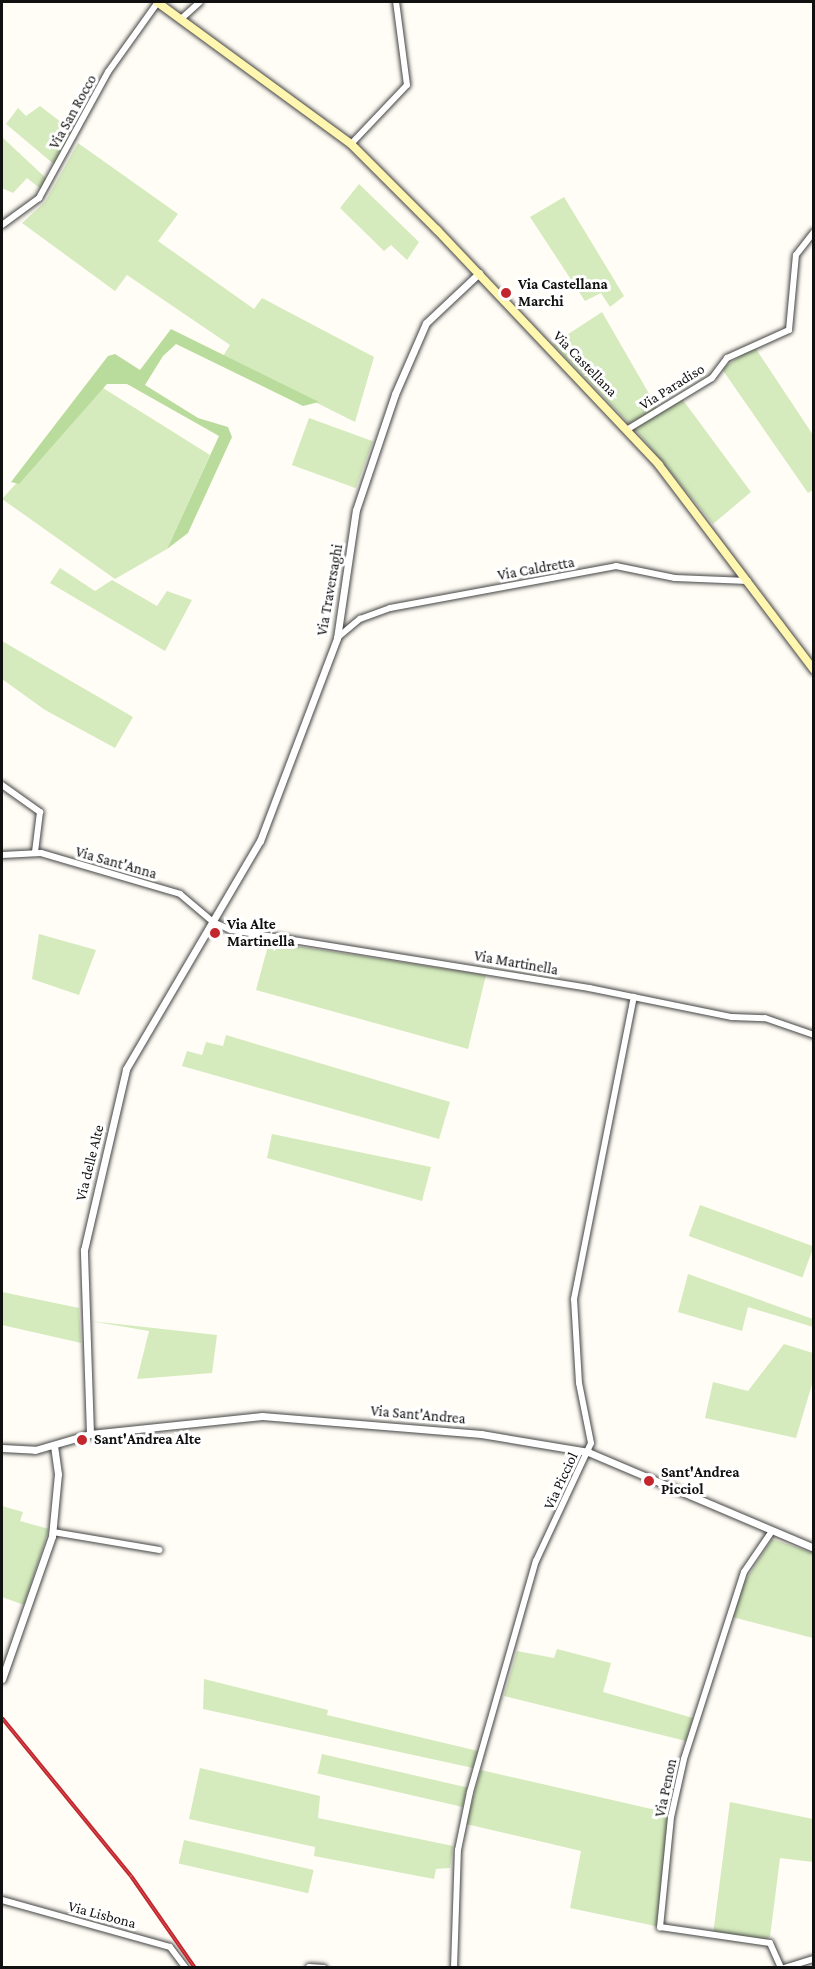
<!DOCTYPE html>
<style>
body{margin:0}
#map{position:relative;width:815px;height:1969px;overflow:hidden;background:#fffdf5;font-family:"Crimson Pro",serif}
div>[style]{position:absolute}
.green>*{inset:0;background:#d5ebbd;transform-origin:0 0}
.forest>*{inset:0;background:#b9dc9c}
.roads{filter:drop-shadow(0 0 2px #444) drop-shadow(0 0 2px #444)}
.minor>*{height:6px;margin:-3px;padding:0 3px;transform-origin:3px;border-radius:3px;background:#fff}
.tertiary>*{height:7px;margin:-3.5px;padding:0 3.5px;transform-origin:3.5px;border-radius:3.5px;background:#fff}
.secondary>*{height:8px;margin:-4px;padding:0 4px;transform-origin:4px;border-radius:4px;background:#fff6b0}
.rail>*{height:4px;margin-top:-2px;transform-origin:0;background:repeating-linear-gradient(90deg,#fff 0 4.5px,#c4262e 0 9px);box-sizing:border-box;border-block:2px solid #c4262e}
.dots>*{width:16px;height:16px;translate:-50% -50%;box-sizing:border-box;border:3px solid #fff;border-radius:50%}
span{translate:-50% -50%;white-space:nowrap;text-align:center;line-height:1.15;-webkit-text-stroke:6px #fff;paint-order:stroke}
.street-label{font-size:15px;color:#111}
.poi-label{font-size:15px;color:#111;font-weight:700}
.left{translate:0 -50%;text-align:left}
.frame{position:absolute;inset:0;border:3px solid #111;pointer-events:none}
</style>
<div id="map">
<div class="green">
<div style="clip-path:polygon(40px 106px,74px 132px,56px 166px,6px 124px,18px 108px,26px 116px)"></div>
<div style="clip-path:polygon(2px 137px,48px 180px,42px 190px,27px 178px,13px 193px,2px 188px)"></div>
<div style="clip-path:polygon(78px 143px,178px 214px,158px 241px,254px 309px,262px 298px,374px 357px,355px 422px,223px 356px,230px 345px,127px 275px,115px 291px,22px 223px,45px 202px)"></div>
<div style="clip-path:polygon(359px 184px,419px 242px,407px 260px,391px 245px,384px 251px,340px 208px)"></div>
<div style="clip-path:polygon(564px 197px,624px 296px,610px 307px,601px 293px,585px 301px,530px 217px)"></div>
<div style="clip-path:polygon(602px 312px,659px 411px,680px 396px,751px 492px,713px 524px,641px 436px,553px 344px)"></div>
<div style="clip-path:polygon(754px 346px,813px 435px,813px 490px,808px 493px,722px 369px)"></div>
<div style="clip-path:polygon(103px 388px,210px 455px,167px 549px,115px 579px,2px 499px)"></div>
<div style="left:309px;top:418px;width:68px;height:50px;rotate:20deg"></div>
<div style="clip-path:polygon(60px 568px,95px 591px,112px 580px,157px 606px,167px 591px,192px 600px,165px 651px,50px 583px)"></div>
<div style="clip-path:polygon(2px 641px,133px 717px,115px 748px,45px 710px,2px 679px)"></div>
<div style="clip-path:polygon(39px 934px,96px 950px,79px 995px,32px 979px)"></div>
<div style="clip-path:polygon(269px 942px,486px 975px,468px 1049px,256px 990px)"></div>
<div style="clip-path:polygon(226px 1035px,450px 1102px,439px 1139px,182px 1066px,187px 1051px,202px 1055px,206px 1042px,223px 1046px)"></div>
<div style="clip-path:polygon(272px 1134px,431px 1167px,422px 1201px,267px 1158px)"></div>
<div style="left:700px;top:1205px;width:121px;height:33px;rotate:20deg"></div>
<div style="clip-path:polygon(688px 1274px,813px 1319px,813px 1327px,748px 1307px,742px 1331px,678px 1312px)"></div>
<div style="clip-path:polygon(2px 1292px,79px 1308px,81px 1343px,2px 1325px)"></div>
<div style="clip-path:polygon(90px 1321px,217px 1335px,212px 1373px,137px 1379px,149px 1331px)"></div>
<div style="clip-path:polygon(784px 1344px,813px 1353px,813px 1381px,796px 1438px,705px 1418px,713px 1382px,748px 1391px)"></div>
<div style="clip-path:polygon(2px 1506px,23px 1512px,20px 1521px,49px 1529px,24px 1605px,2px 1597px)"></div>
<div style="clip-path:polygon(772px 1539px,813px 1553px,813px 1638px,732px 1617px,744px 1583px)"></div>
<div style="clip-path:polygon(557px 1649px,611px 1663px,603px 1692px,693px 1718px,686px 1741px,504px 1696px,517px 1651px,554px 1658px)"></div>
<div style="clip-path:polygon(204px 1679px,328px 1710px,327px 1715px,478px 1751px,473px 1768px,203px 1709px)"></div>
<div style="left:322px;top:1754px;width:149px;height:20px;rotate:13deg"></div>
<div style="clip-path:polygon(200px 1768px,320px 1796px,318px 1818px,453px 1846px,450px 1868px,436px 1869px,434px 1879px,314px 1856px,315px 1847px,189px 1819px)"></div>
<div style="clip-path:polygon(481px 1770px,669px 1813px,660px 1927px,570px 1908px,581px 1851px,466px 1824px)"></div>
<div style="clip-path:polygon(730px 1802px,813px 1819px,813px 1862px,780px 1858px,770px 1937px,762px 1941px,713px 1935px)"></div>
<div style="left:184px;top:1840px;width:133px;height:24px;rotate:13deg"></div>
</div>
<div class="forest">
<div style="clip-path:polygon(171px 329px,319px 402px,303px 406px,176px 344px,163px 356px,145px 385px,198px 418px,228px 427px,232px 437px,188px 533px,167px 549px,219px 436px,127px 384px,107px 384px,19px 484px,11px 482px,108px 356px,115px 354px,140px 370px)"></div>
</div>
<div class="roads">
<div class="minor">
<div style="left:181px;top:19px;width:25px;rotate:-42deg"></div>
<div style="left:351px;top:144px;width:81px;rotate:-46.5deg"></div>
<div style="left:407px;top:85px;width:84px;rotate:-97.5deg"></div>
<div style="left:2px;top:225px;width:46px;rotate:-36.1deg"></div>
<div style="left:39px;top:198px;width:144px;rotate:-61.3deg"></div>
<div style="left:108px;top:72px;width:86px;rotate:-54.5deg"></div>
<div style="left:628px;top:429px;width:98px;rotate:-31.3deg"></div>
<div style="left:712px;top:378px;width:25px;rotate:-53deg"></div>
<div style="left:727px;top:358px;width:68px;rotate:-24.3deg"></div>
<div style="left:789px;top:330px;width:75px;rotate:-84.7deg"></div>
<div style="left:796px;top:255px;width:29px;rotate:-52deg"></div>
<div style="left:337px;top:638px;width:30px;rotate:-40deg"></div>
<div style="left:360px;top:619px;width:32px;rotate:-20deg"></div>
<div style="left:390px;top:608px;width:230px;rotate:-10.5deg"></div>
<div style="left:616px;top:566px;width:60px;rotate:11.5deg"></div>
<div style="left:675px;top:578px;width:73px;rotate:2.4deg"></div>
<div style="left:2px;top:785px;width:47px;rotate:35.4deg"></div>
<div style="left:40px;top:812px;width:40px;rotate:97.1deg"></div>
<div style="left:2px;top:855px;width:39px;rotate:-3deg"></div>
<div style="left:41px;top:853px;width:145px;rotate:16.4deg"></div>
<div style="left:180px;top:894px;width:43px;rotate:40.3deg"></div>
<div style="left:213px;top:922px;width:20px;rotate:24deg"></div>
<div style="left:231px;top:930px;width:363px;rotate:9.2deg"></div>
<div style="left:589px;top:988px;width:146px;rotate:11.5deg"></div>
<div style="left:732px;top:1017px;width:33px;rotate:2deg"></div>
<div style="left:765px;top:1018px;width:52px;rotate:19.1deg"></div>
<div style="left:53px;top:1532px;width:108px;rotate:9.6deg"></div>
<div style="left:770px;top:1534px;width:46px;rotate:124.4deg"></div>
<div style="left:744px;top:1572px;width:196px;rotate:107.8deg"></div>
<div style="left:684px;top:1759px;width:59px;rotate:102.6deg"></div>
<div style="left:671px;top:1817px;width:111px;rotate:95.7deg"></div>
<div style="left:660px;top:1927px;width:111px;rotate:8.3deg"></div>
<div style="left:770px;top:1943px;width:27px;rotate:66deg"></div>
<div style="left:2px;top:1900px;width:174px;rotate:15.6deg"></div>
<div style="left:170px;top:1947px;width:26px;rotate:53deg"></div>
<div style="left:309px;top:1967px;width:15px;rotate:4deg"></div>
<div style="left:454px;top:1968px;width:118px;rotate:-88.1deg"></div>
<div style="left:458px;top:1850px;width:59px;rotate:-78.3deg"></div>
<div style="left:470px;top:1792px;width:240px;rotate:-74.1deg"></div>
<div style="left:536px;top:1561px;width:130px;rotate:-65deg"></div>
<div style="left:591px;top:1443px;width:61px;rotate:-101.3deg"></div>
<div style="left:579px;top:1383px;width:84px;rotate:-93.4deg"></div>
<div style="left:574px;top:1299px;width:308px;rotate:-78.8deg"></div>
<div style="left:784px;top:1968px;width:31px;rotate:-17deg"></div>
</div>
<div class="tertiary">
<div style="left:90px;top:1434px;width:184px;rotate:-91.9deg"></div>
<div style="left:84px;top:1250px;width:186px;rotate:-76.9deg"></div>
<div style="left:126px;top:1069px;width:264px;rotate:-59.6deg"></div>
<div style="left:260px;top:841px;width:217px;rotate:-69.2deg"></div>
<div style="left:337px;top:638px;width:129px;rotate:-81.6deg"></div>
<div style="left:356px;top:510px;width:122px;rotate:-71.4deg"></div>
<div style="left:395px;top:394px;width:77px;rotate:-66.4deg"></div>
<div style="left:426px;top:323px;width:73px;rotate:-43.3deg"></div>
<div style="left:2px;top:1448px;width:33px;rotate:3deg"></div>
<div style="left:35px;top:1450px;width:57px;rotate:-16.2deg"></div>
<div style="left:90px;top:1434px;width:173px;rotate:-6deg"></div>
<div style="left:262px;top:1416px;width:220px;rotate:4.7deg"></div>
<div style="left:481px;top:1434px;width:109px;rotate:9.5deg"></div>
<div style="left:588px;top:1452px;width:246px;rotate:23deg"></div>
<div style="left:2px;top:1679px;width:151px;rotate:-70.7deg"></div>
<div style="left:52px;top:1536px;width:62px;rotate:-84.5deg"></div>
<div style="left:58px;top:1474px;width:29px;rotate:-98deg"></div>
</div>
<div class="secondary">
<div style="left:157px;top:2px;width:240px;rotate:36.2deg"></div>
<div style="left:351px;top:144px;width:122px;rotate:45deg"></div>
<div style="left:437px;top:230px;width:323px;rotate:46.6deg"></div>
<div style="left:659px;top:465px;width:257px;rotate:52.9deg"></div>
</div>
</div>
<div class="rail">
<div style="left:2px;top:1718px;width:204px;rotate:50.8deg"></div>
<div style="left:131px;top:1876px;width:112px;rotate:55.2deg"></div>
</div>
<div class="dots">
<div style="left:506px;top:293px;background:#c4262e"></div>
<div style="left:215px;top:933px;background:#c4262e"></div>
<div style="left:82px;top:1440px;background:#c4262e"></div>
<div style="left:649px;top:1481px;background:#c4262e"></div>
</div>
<div class="street-label">
<span style="left:73px;top:112px;rotate:-61deg">Via San Rocco</span>
<span style="left:585px;top:364px;rotate:46deg">Via Castellana</span>
<span style="left:672px;top:387px;rotate:-32deg">Via Paradiso</span>
<span style="left:536px;top:569px;rotate:-10deg">Via Caldretta</span>
<span style="left:330px;top:590px;rotate:-80deg">Via Traversaghi</span>
<span style="left:116px;top:863px;rotate:16deg">Via Sant'Anna</span>
<span style="left:516px;top:963px;rotate:10deg">Via Martinella</span>
<span style="left:90px;top:1163px;rotate:-76deg">Via delle Alte</span>
<span style="left:418px;top:1415px;rotate:5deg">Via Sant'Andrea</span>
<span style="left:561px;top:1481px;rotate:-65deg">Via Picciol</span>
<span style="left:666px;top:1788px;rotate:-78deg">Via Penon</span>
<span style="left:102px;top:1915px;rotate:15deg">Via Lisbona</span>
</div>
<div class="poi-label">
<span class="left" style="left:518px;top:293px">Via Castellana<br>Marchi</span>
<span class="left" style="left:227px;top:933px">Via Alte<br>Martinella</span>
<span class="left" style="left:94px;top:1440px">Sant'Andrea Alte</span>
<span class="left" style="left:661px;top:1481px">Sant'Andrea<br>Picciol</span>
</div>
<div class="frame"></div>
</div>
